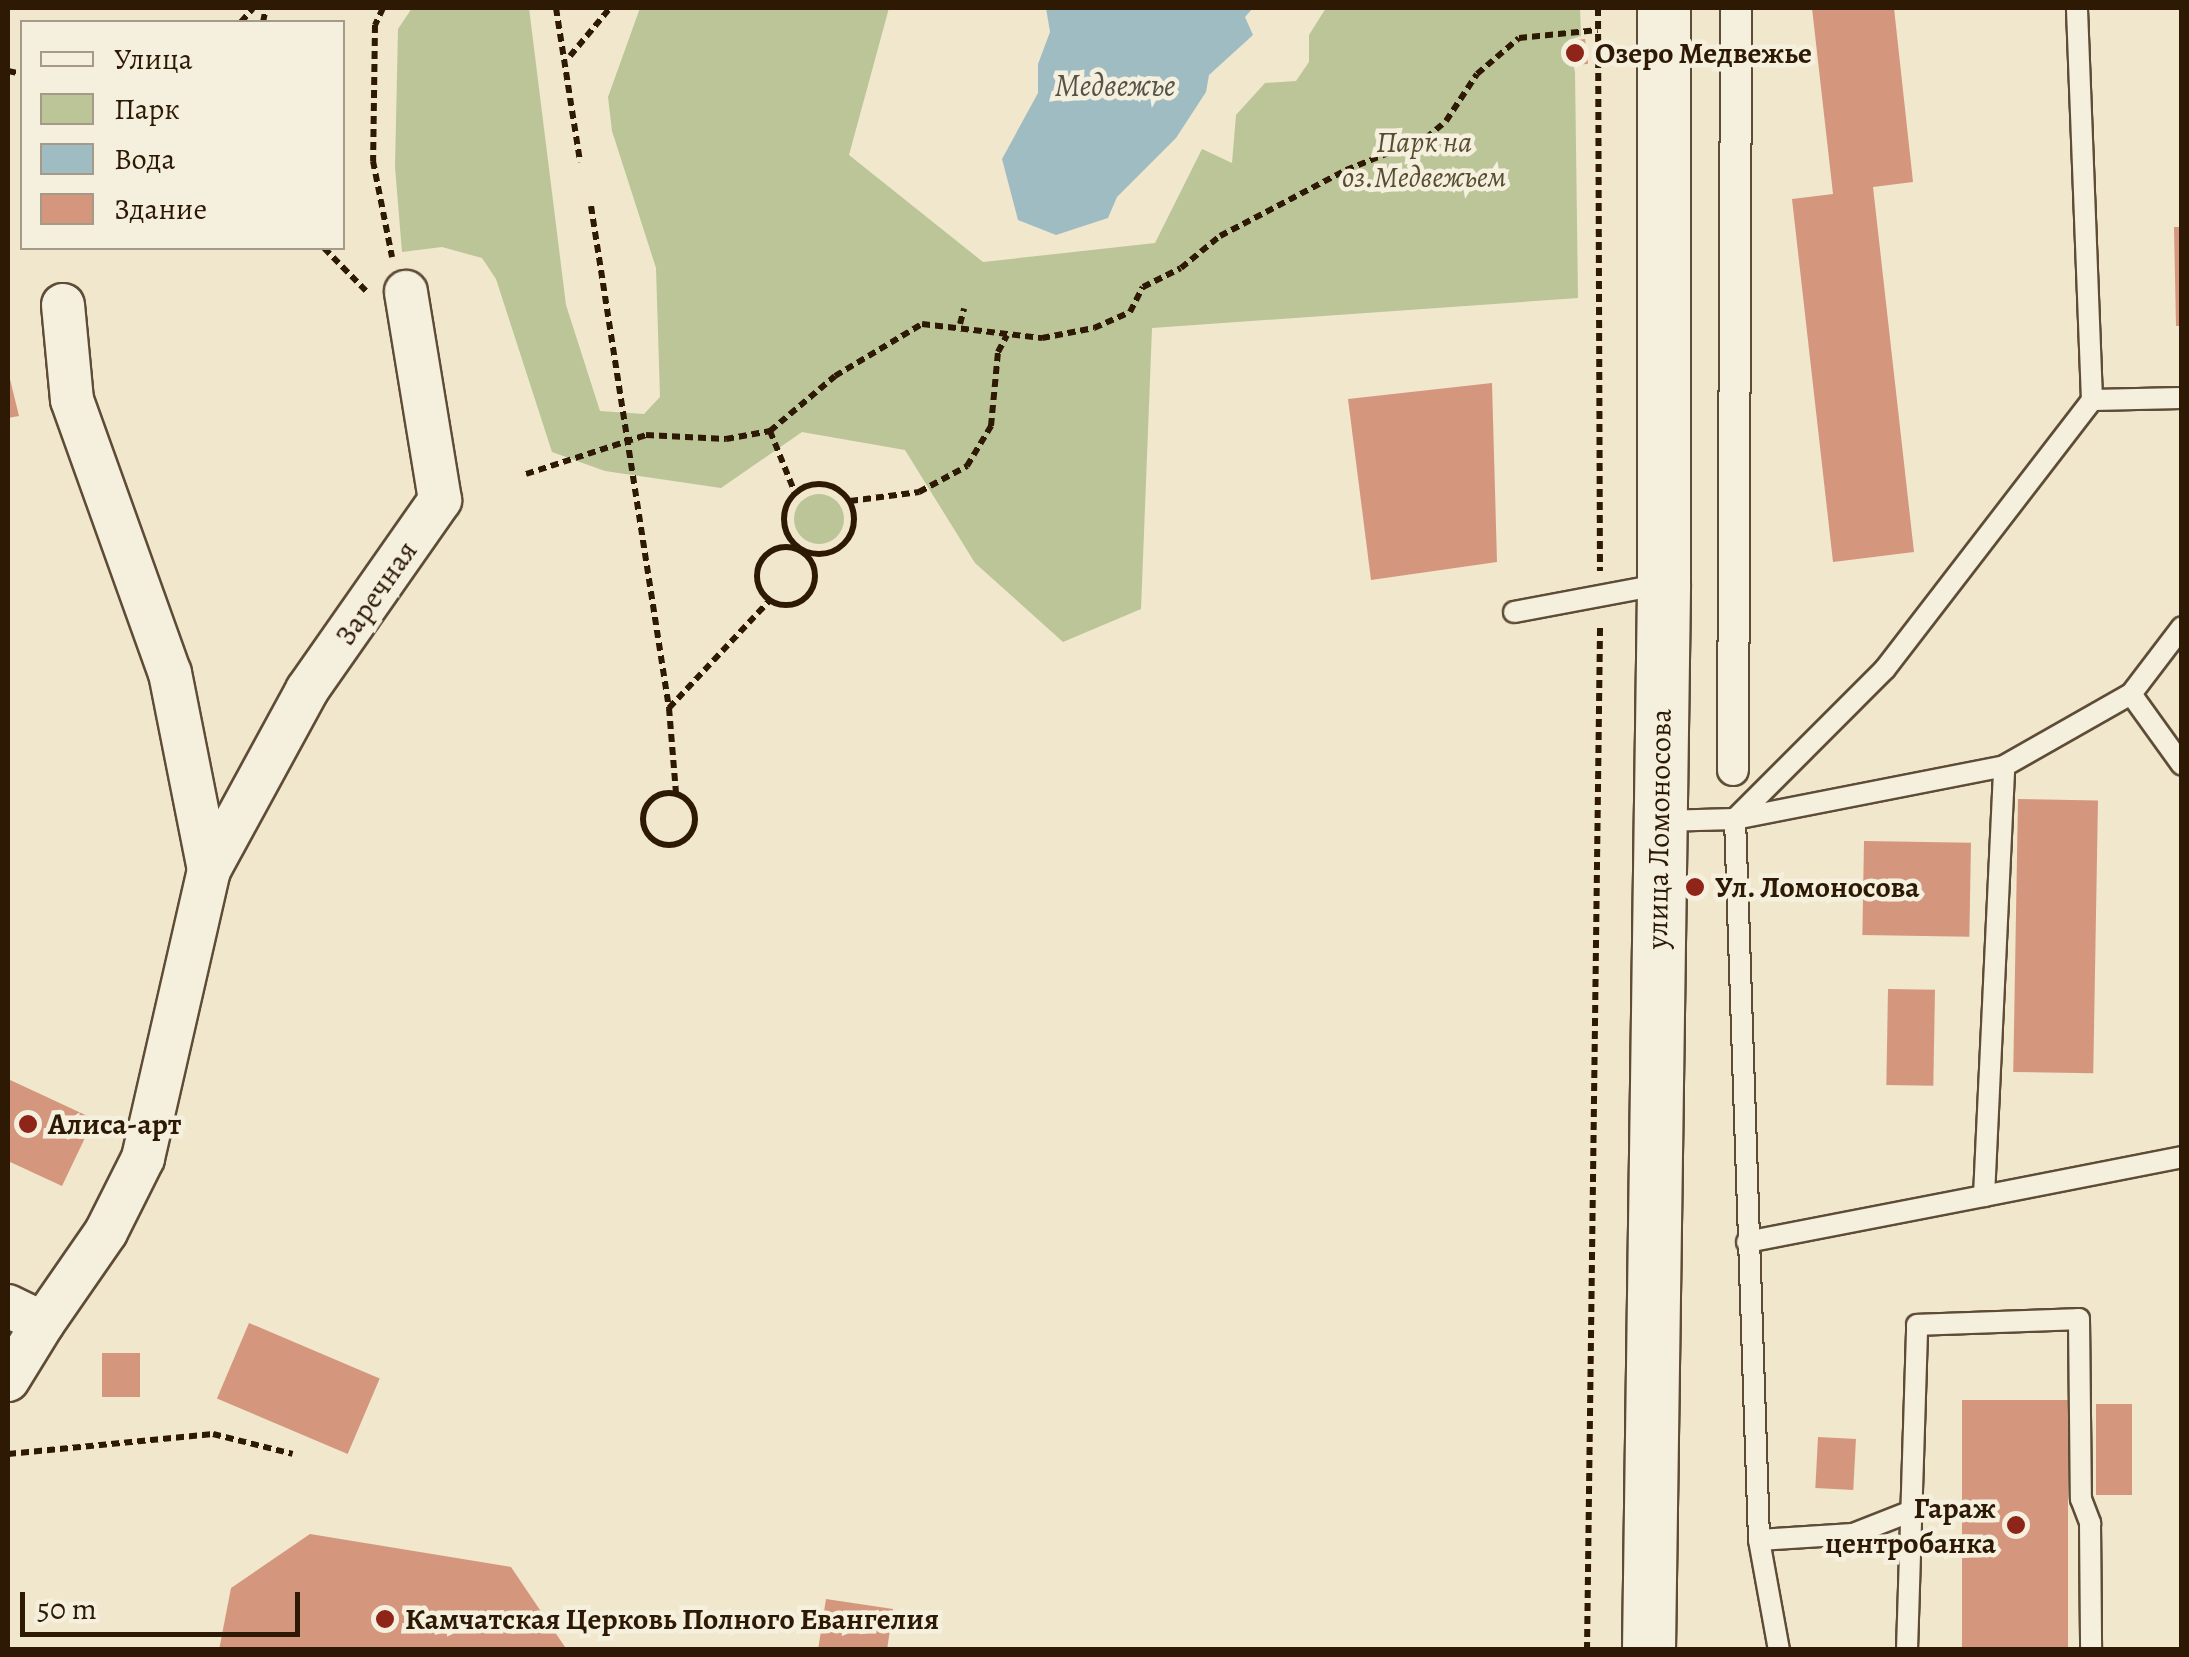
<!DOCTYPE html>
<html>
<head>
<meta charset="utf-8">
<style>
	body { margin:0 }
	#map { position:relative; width:2189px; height:1657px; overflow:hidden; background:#f0e7cc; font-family:Alegreya,serif }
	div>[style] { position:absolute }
	.green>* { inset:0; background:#bbc597 }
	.round { border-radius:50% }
	.water>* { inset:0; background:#a0bcc3 }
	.building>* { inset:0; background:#d4977e; transform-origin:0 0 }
	.path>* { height:6px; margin-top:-3px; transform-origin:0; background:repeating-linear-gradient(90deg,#2d1904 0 8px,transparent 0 13px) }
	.path>.ring { margin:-3px; padding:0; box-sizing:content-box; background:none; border:6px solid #2d1904; border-radius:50% }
	.roads { filter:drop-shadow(2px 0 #5e4c36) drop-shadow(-2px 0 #5e4c36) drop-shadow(0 2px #5e4c36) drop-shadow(0 -2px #5e4c36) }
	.service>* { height:20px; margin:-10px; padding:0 10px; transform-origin:10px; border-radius:10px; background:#f5efde }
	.pedestrian>* { height:30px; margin:-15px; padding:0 15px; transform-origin:15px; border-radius:15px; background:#f5efde }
	.minor>* { height:42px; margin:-21px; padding:0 21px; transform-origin:21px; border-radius:21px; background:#f5efde }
	.tertiary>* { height:52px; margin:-26px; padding:0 26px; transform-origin:26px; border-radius:26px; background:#f5efde }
	.dots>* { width:28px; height:28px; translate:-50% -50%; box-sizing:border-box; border:5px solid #f5efde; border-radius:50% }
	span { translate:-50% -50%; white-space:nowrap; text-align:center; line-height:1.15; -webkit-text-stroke:9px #f5efde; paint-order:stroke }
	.poi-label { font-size:30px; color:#2d1904; font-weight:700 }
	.left { translate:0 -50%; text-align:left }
	.right { translate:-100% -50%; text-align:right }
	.park-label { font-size:30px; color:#584d30; font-style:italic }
	.street-label { font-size:30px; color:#2d1904 }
	.water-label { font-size:32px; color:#555247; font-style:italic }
	.frame { position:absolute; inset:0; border:10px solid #2d1904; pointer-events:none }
	.legend { position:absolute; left:20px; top:20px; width:325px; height:230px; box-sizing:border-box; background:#f5efde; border:2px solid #a59987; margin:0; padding:12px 18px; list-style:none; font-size:30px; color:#2d1904 }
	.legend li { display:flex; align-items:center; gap:20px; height:50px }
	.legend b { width:50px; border:2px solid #a59987 }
	.scale { position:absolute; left:20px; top:1592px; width:280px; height:45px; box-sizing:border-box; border:5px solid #2d1904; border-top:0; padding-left:12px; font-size:30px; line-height:35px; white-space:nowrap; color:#2d1904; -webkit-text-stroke:8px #f5efde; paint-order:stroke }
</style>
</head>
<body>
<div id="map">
	<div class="green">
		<i style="clip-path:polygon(412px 8px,529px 8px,566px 305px,600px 411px,644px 414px,660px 397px,656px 268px,612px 131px,608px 97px,640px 8px,889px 8px,849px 155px,983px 262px,1155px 243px,1202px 149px,1232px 163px,1236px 115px,1265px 83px,1296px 81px,1309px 62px,1309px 35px,1326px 8px,1580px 8px,1581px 36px,1568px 40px,1575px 72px,1578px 298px,1152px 328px,1141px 609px,1063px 642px,975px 563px,905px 450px,802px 432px,721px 488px,605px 471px,552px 452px,496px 279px,482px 258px,442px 247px,402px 252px,395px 167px,398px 29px)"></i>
		<i class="round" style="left:794px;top:494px;width:50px;height:50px"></i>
	</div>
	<div class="water">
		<i style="clip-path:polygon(1046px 8px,1253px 8px,1245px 17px,1253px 35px,1209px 75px,1206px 92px,1176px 138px,1117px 197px,1108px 218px,1056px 235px,1018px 220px,1002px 159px,1038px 93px,1038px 64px,1050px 32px)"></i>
	</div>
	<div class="building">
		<i style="clip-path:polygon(1812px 8px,1894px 8px,1913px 182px,1873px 187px,1914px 552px,1833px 562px,1792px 199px,1833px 194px)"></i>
		<i style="left:1585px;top:39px;width:25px;height:14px;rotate:83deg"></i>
		<i style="clip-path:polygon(2174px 227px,2182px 227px,2182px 326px,2176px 326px)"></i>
		<i style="clip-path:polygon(8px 371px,19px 416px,8px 418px)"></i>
		<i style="clip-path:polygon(1492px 383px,1497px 562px,1371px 580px,1348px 399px)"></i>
		<i style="left:2018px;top:799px;width:80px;height:273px;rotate:1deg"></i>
		<i style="left:1864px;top:841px;width:107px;height:94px;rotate:1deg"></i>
		<i style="left:1888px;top:989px;width:47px;height:96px;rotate:1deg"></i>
		<i style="clip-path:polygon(8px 1079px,94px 1119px,62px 1186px,8px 1161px)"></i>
		<i style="left:249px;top:1323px;width:142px;height:82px;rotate:23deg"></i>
		<i style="left:102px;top:1353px;width:38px;height:44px"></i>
		<i style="left:2068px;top:1400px;width:250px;height:106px;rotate:90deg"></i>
		<i style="left:2096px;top:1404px;width:36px;height:91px"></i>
		<i style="left:1818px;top:1437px;width:38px;height:51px;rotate:3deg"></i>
		<i style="clip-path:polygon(310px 1534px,511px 1567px,567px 1650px,219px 1650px,231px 1588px)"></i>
		<i style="clip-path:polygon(826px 1599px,893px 1609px,887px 1650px,818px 1650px)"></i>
	</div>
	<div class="path">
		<i style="left:383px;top:8px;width:19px;rotate:115deg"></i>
		<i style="left:375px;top:25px;width:136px;rotate:90.8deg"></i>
		<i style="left:373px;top:161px;width:98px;rotate:78.8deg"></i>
		<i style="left:556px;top:8px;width:156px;rotate:81.1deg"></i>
		<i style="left:1598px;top:8px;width:563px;rotate:89.8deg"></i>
		<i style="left:241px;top:22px;width:18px;rotate:-49deg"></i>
		<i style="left:263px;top:22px;width:14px;rotate:-78deg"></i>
		<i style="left:570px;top:56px;width:62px;rotate:-50.2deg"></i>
		<i style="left:8px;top:71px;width:14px;rotate:12deg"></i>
		<i style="left:591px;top:206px;width:508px;rotate:81.17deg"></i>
		<i style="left:669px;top:708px;width:86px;rotate:85.3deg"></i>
		<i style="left:324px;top:248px;width:64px;rotate:45.6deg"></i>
		<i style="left:960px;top:324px;width:16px;rotate:-75deg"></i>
		<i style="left:770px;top:431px;width:67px;rotate:68deg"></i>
		<i style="left:526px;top:474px;width:126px;rotate:-18deg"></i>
		<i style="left:646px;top:435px;width:80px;rotate:2.9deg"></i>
		<i style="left:726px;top:439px;width:45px;rotate:-10.3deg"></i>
		<i style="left:770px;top:431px;width:85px;rotate:-40.2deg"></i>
		<i style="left:835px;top:376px;width:101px;rotate:-30.9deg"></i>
		<i style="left:922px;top:324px;width:121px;rotate:6.7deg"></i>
		<i style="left:1042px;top:338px;width:53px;rotate:-10.9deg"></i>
		<i style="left:1094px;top:328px;width:39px;rotate:-24deg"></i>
		<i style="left:1130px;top:312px;width:28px;rotate:-63deg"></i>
		<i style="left:1143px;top:287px;width:42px;rotate:-26.6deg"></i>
		<i style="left:1181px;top:268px;width:50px;rotate:-39.4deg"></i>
		<i style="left:1220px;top:236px;width:142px;rotate:-27.6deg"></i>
		<i style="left:1346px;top:170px;width:86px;rotate:-21.8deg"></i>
		<i style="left:1426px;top:138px;width:26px;rotate:-40deg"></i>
		<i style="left:1446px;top:121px;width:56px;rotate:-56.6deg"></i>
		<i style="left:1477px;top:74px;width:55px;rotate:-40.6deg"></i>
		<i style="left:1519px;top:38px;width:79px;rotate:-5.8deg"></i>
		<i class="ring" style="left:784px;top:484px;width:64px;height:64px"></i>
		<i style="left:850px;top:501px;width:70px;rotate:-7.4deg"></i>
		<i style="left:919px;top:492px;width:55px;rotate:-28.4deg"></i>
		<i style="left:967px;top:466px;width:47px;rotate:-59deg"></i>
		<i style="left:991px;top:426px;width:74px;rotate:-84.6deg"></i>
		<i style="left:998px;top:352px;width:19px;rotate:-62deg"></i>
		<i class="ring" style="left:757px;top:547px;width:52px;height:52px"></i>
		<i style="left:669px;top:708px;width:148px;rotate:-46.9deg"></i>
		<i class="ring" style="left:643px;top:793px;width:46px;height:46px"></i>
		<i style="left:8px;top:1454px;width:206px;rotate:-5.6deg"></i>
		<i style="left:213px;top:1434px;width:82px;rotate:14deg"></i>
		<i style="left:1587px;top:1650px;width:1026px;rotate:-89.27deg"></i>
	</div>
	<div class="roads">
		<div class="service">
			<i style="left:2092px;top:400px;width:90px;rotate:-1.3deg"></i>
			<i style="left:1514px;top:612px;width:152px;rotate:-10.6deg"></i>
			<i style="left:2131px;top:694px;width:87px;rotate:54.3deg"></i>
			<i style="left:1735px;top:819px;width:212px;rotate:-45deg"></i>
			<i style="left:1885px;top:669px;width:339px;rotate:-52.4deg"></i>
			<i style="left:2092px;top:400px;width:392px;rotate:-92.2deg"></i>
			<i style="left:1735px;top:819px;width:721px;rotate:88.09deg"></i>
			<i style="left:1759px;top:1540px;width:112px;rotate:79.7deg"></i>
			<i style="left:1661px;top:821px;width:74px;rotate:-1.5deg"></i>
			<i style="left:1735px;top:819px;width:274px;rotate:-11.1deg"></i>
			<i style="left:2004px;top:766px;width:146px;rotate:-29.6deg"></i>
			<i style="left:2131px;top:694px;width:84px;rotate:-52.7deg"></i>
			<i style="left:1984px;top:1196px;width:202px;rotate:-11.1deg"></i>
			<i style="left:1747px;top:1242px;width:241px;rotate:-11deg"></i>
			<i style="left:1984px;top:1196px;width:430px;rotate:-87.3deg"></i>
			<i style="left:1759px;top:1540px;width:94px;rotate:-3.7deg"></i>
			<i style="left:1853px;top:1534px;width:58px;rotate:-21.3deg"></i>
			<i style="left:1907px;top:1650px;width:325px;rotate:-88.2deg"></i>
			<i style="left:1917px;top:1325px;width:162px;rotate:-2.1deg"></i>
			<i style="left:2079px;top:1319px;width:180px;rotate:89.4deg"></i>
			<i style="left:2081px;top:1499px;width:26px;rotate:69deg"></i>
			<i style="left:2090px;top:1523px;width:127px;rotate:89.5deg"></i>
		</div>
		<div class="pedestrian">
			<i style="left:1733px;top:770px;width:762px;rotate:-89.77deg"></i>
		</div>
		<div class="minor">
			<i style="left:63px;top:305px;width:95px;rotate:84.6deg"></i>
			<i style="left:72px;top:400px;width:290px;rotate:70.3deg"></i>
			<i style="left:170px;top:673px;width:201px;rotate:78.8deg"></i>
			<i style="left:8px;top:1306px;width:39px;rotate:26deg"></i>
			<i style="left:43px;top:1323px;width:67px;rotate:121.6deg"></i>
			<i style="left:43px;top:1323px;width:111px;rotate:-55.3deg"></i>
			<i style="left:106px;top:1232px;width:83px;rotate:-63.4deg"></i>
			<i style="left:143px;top:1158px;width:295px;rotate:-77.1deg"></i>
			<i style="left:209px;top:870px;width:205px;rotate:-61.4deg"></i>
			<i style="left:307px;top:690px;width:232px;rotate:-55deg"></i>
			<i style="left:440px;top:500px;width:211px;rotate:-99.3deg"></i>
		</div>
		<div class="tertiary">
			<i style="left:1649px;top:1650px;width:1066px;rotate:-89.19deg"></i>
			<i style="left:1664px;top:584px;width:576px;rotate:-90deg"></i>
		</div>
	</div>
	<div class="dots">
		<i style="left:1575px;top:53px;background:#8f2418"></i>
		<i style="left:1695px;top:887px;background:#8f2418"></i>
		<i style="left:28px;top:1124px;background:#8f2418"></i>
		<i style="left:2016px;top:1525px;background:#8f2418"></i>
		<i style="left:385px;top:1619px;background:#8f2418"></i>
	</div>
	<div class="poi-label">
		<span class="left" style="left:1595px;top:53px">Озеро Медвежье</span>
		<span class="left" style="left:1715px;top:887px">Ул. Ломоносова</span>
		<span class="left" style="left:48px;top:1124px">Алиса-арт</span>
		<span class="right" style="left:1996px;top:1525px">Гараж<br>центробанка</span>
		<span class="left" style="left:405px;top:1619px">Камчатская Церковь Полного Евангелия</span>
	</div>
	<div class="park-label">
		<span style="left:1424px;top:159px">Парк на<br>оз.Медвежьем</span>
	</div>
	<div class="street-label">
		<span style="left:376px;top:593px;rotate:-55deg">Заречная</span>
		<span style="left:1659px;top:829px;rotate:-89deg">улица Ломоносова</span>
	</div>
	<div class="water-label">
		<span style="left:1115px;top:85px">Медвежье</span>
	</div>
	<div class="frame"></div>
	<ul class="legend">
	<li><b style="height:12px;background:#f5efde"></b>Улица</li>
	<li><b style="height:28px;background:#bbc597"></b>Парк</li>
	<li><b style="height:28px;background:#a0bcc3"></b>Вода</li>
	<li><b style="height:28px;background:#d4977e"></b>Здание</li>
	</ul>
	<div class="scale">50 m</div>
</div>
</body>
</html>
